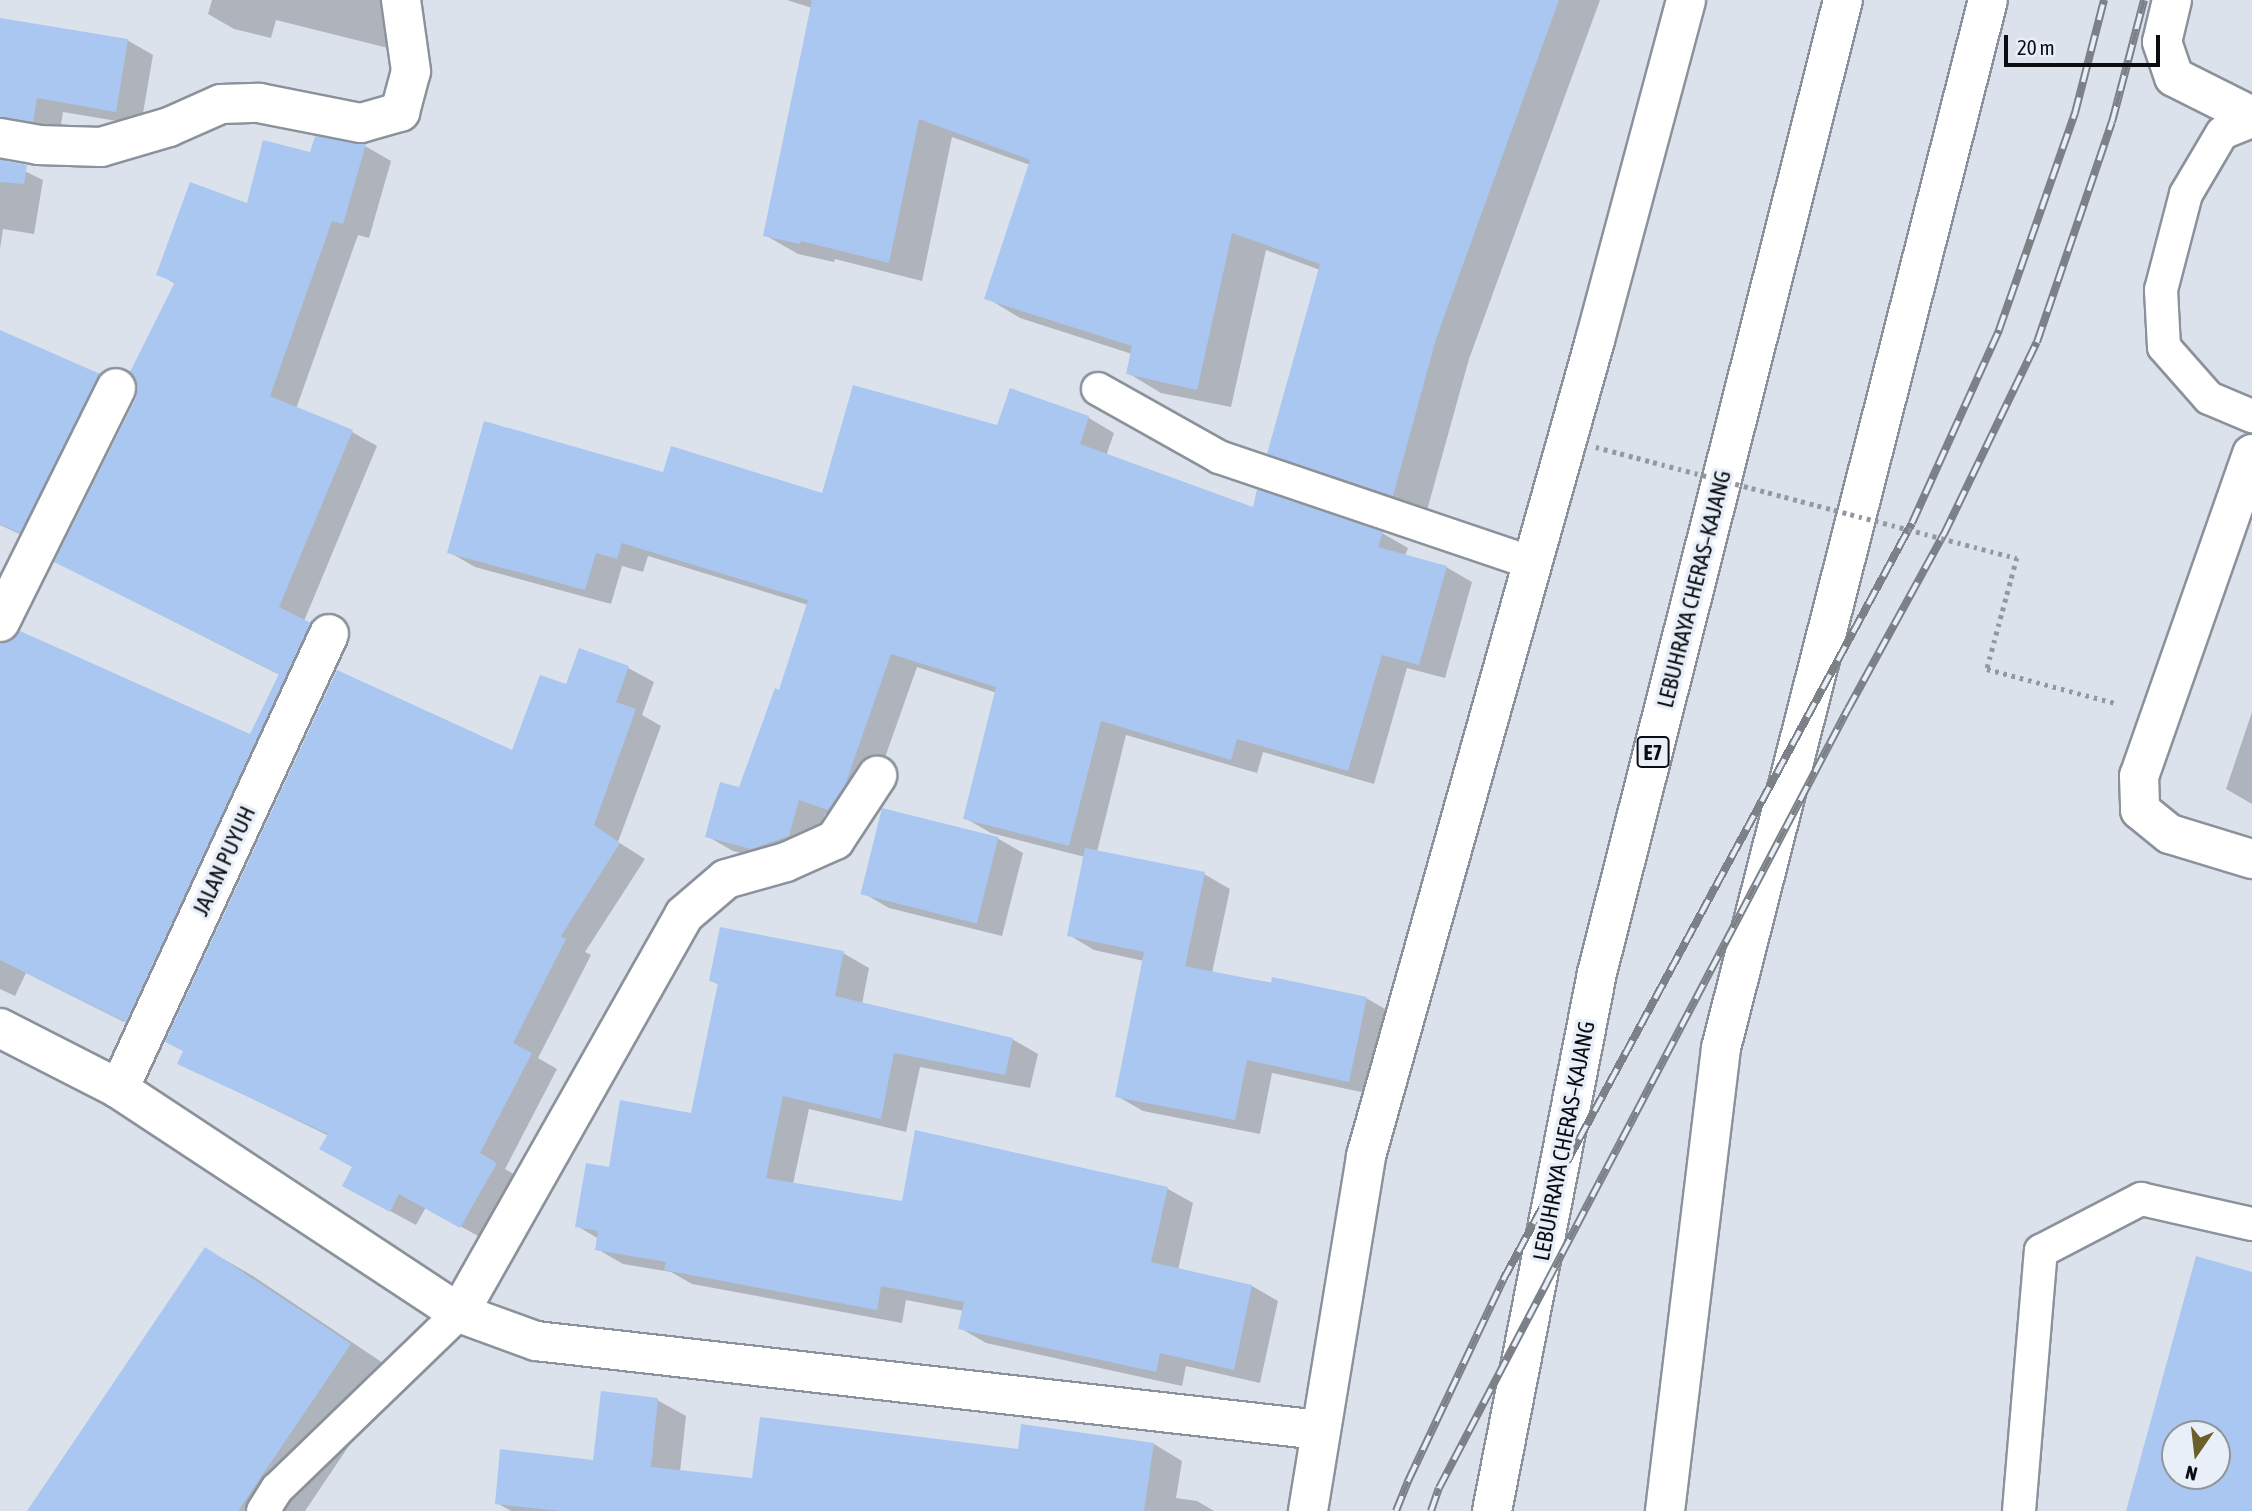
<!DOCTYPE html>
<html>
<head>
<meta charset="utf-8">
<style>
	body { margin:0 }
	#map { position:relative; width:2252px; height:1511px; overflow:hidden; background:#dbe2ec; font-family:"Asap Condensed",sans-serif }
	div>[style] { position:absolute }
	.shadow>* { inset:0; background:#0003 }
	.building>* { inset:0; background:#a9c7f1; transform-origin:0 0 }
	.path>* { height:4.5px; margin-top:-2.25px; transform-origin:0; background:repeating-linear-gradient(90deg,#9398a0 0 3.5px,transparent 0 8.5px) }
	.roads { filter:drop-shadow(2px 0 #8b929b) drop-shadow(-2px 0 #8b929b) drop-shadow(0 2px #8b929b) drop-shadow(0 -2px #8b929b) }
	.service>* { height:32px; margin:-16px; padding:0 16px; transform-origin:16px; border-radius:16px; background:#fff }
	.minor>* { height:38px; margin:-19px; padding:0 19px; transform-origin:19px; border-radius:19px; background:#fff }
	.motorway>* { height:38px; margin:-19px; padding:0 19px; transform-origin:19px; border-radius:19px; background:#fff }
	.rail>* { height:8px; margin-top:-4px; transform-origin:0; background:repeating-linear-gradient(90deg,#e8eff9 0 16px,#7c8188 0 32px); box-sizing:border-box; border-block:2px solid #7c8188 }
	.path-bridge>* { height:4.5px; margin-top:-2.25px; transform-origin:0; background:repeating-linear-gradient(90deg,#9398a0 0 3.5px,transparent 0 8.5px) }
	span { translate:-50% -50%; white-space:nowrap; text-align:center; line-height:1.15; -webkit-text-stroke:7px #e8eff9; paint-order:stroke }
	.shield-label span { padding:2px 5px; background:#e8eff9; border:2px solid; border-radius:5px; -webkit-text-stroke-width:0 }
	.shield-label { font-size:21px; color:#0b0d10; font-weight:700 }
	.street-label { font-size:23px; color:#0b0d10 }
	.north { position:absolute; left:2161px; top:1420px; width:70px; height:70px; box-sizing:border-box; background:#e8eff9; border:2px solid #90959c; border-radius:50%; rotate:194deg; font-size:19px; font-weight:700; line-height:28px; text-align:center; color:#0b0d10 }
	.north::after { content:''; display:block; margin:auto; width:24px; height:32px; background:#6c5e2b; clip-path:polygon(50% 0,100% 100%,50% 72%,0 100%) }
	.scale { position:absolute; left:2004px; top:35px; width:156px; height:32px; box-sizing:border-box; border:4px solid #0b0d10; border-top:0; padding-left:9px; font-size:21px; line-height:24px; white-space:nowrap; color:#0b0d10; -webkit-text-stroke:5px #e8eff9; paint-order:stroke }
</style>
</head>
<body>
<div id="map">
	<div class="shadow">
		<i style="clip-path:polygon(212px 0,386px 0,392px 49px,276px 20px,271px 38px,234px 29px,208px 14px)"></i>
		<i style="clip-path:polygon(787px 0,1600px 0,1469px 359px,1426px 514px,1303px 472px,1269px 453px,1320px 270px,1266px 250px,1231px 407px,1161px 393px,1128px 373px,1132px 354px,1020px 318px,987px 298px,1030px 165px,952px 137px,922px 281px,835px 259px,834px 262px,798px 254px,765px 235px,812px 8px)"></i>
		<i style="clip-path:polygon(0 19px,127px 40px,153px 55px,141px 125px,63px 112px,60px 131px,0 155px)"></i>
		<i style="clip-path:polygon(365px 146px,391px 161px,369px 238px,358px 235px,296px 409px,352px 432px,377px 446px,304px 621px,336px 639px,152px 1036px,127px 1023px,259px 738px,255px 738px,124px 1022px,26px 973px,15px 996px,0 989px,0 644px,251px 736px,280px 675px,56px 562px,137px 398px,176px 284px,158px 274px,311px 154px)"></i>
		<i style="clip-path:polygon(0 159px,43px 180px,34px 234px,3px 229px,0 249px)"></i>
		<i style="clip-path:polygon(0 342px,99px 376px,124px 391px,46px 546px,0 525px)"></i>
		<i style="clip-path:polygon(1011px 390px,1089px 418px,1114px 433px,1106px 456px,1254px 509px,1382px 533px,1408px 548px,1405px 556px,1446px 567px,1472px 582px,1445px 678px,1407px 668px,1374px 784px,1263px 752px,1257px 773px,1126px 735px,1097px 852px,1204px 874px,1230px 889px,1212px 973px,1366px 998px,1392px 1013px,1375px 1095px,1272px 1073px,1260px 1134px,1143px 1111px,1117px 1096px,1144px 961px,1094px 950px,1069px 935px,1085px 857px,991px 833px,965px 818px,997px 693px,917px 667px,870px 800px,855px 824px,825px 814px,815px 851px,778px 863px,733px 851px,707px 836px,740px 789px,780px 692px,808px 605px,648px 556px,643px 572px,622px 566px,611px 604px,475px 567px,449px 552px,665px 474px,823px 495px,998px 427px)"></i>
		<i style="clip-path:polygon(628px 668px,654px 682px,642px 715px,661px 726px,618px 842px,645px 859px,585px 952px,591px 955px,538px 1058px,557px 1069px,505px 1169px,522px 1179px,487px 1241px,426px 1207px,416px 1225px,370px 1200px,354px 1167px,329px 1136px,179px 1063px,513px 752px,567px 686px)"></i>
		<i style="clip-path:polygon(2252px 712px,2252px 804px,2226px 789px)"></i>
		<i style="clip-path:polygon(997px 838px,1023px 853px,1002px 936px,889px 908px,863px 893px)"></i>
		<i style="clip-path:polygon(843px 953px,869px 968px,862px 1004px,1012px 1039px,1038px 1054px,1030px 1088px,920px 1067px,906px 1132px,809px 1109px,793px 1184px,903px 1203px,916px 1133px,1168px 1189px,1193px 1203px,1178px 1270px,1252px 1286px,1278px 1301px,1260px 1383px,1186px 1366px,1182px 1386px,986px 1343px,960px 1328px,964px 1311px,906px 1300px,902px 1323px,692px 1284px,671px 1272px,623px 1264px,597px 1249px,599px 1239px,577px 1226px,610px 1169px,693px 1115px,720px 985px,711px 981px)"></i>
		<i style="clip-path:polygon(206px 1249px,253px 1276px,398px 1373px,305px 1511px,50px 1511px)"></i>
		<i style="clip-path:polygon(657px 1400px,686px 1416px,680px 1472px,754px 1480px,1019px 1451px,1023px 1425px,1154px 1444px,1182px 1461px,1176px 1498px,1197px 1501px,1214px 1511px,511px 1511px,497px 1503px,594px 1462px)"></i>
	</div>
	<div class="building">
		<i style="clip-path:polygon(812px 0,1559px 0,1436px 339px,1393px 496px,1267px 454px,1320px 264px,1232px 233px,1197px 390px,1126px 374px,1132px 346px,984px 299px,1030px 160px,919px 119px,889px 263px,801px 241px,800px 244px,763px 236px)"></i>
		<i style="clip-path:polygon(0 18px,128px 39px,116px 112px,37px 98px,33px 122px,0 117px)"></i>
		<i style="clip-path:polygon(315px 136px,366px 144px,343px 224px,332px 221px,270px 396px,353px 430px,279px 607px,311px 623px,126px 1022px,0 960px,0 644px,11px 641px,20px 631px,250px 734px,279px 674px,54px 562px,136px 398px,138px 386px,130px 372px,175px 282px,156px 275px,190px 182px,247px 203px,263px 140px,310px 152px)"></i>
		<i style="clip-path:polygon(0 160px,27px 165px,24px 184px,0 182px)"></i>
		<i style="clip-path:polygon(0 330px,100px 374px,20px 533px,0 524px)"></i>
		<i style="clip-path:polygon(853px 385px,997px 425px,1010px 388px,1089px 416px,1080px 444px,1253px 507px,1257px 489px,1383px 532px,1378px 547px,1447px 566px,1419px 665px,1382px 655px,1348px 771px,1237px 739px,1231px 760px,1101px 721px,1069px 846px,963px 819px,996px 687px,891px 654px,845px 785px,828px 810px,799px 800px,789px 836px,751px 849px,705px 837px,720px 782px,739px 787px,775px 688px,779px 690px,808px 600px,622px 543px,617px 559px,596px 553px,585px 590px,447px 553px,484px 421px,663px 472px,671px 446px,822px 493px)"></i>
		<i style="clip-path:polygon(579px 648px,629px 666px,616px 702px,636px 709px,594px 825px,620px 843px,561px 936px,566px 939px,513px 1043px,532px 1053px,480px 1153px,497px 1163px,460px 1228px,399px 1194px,390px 1212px,342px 1186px,352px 1167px,319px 1149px,328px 1134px,177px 1064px,183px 1051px,165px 1042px,337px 670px,512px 750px,540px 675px,566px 684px)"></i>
		<i style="left:882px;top:808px;width:120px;height:89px;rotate:14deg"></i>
		<i style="clip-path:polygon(1085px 848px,1205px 872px,1185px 966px,1271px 983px,1272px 977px,1367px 997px,1349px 1082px,1247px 1060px,1235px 1120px,1115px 1097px,1144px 952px,1067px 936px)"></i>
		<i style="clip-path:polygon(720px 927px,844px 951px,835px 996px,1013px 1038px,1005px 1075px,894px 1053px,881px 1119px,783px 1096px,766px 1178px,902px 1201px,915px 1130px,1168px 1187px,1151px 1262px,1252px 1285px,1234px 1370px,1160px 1353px,1156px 1372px,958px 1329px,964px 1302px,881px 1286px,877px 1310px,664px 1270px,666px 1262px,595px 1250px,598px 1231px,575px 1227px,586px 1163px,609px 1167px,620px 1100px,691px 1113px,718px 983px,709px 981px)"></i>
		<i style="clip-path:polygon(205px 1247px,351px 1344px,238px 1511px,27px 1511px)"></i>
		<i style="clip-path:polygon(evenodd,2196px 1256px,2252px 1272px,2252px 1511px,2126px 1511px,2196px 1256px,2175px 1434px,2217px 1434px,2217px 1476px,2175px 1476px,2175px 1434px)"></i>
		<i style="clip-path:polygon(601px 1391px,658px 1398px,651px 1467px,752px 1478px,760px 1417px,1018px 1449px,1021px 1424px,1154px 1443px,1144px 1511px,560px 1511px,495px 1504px,500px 1449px,593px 1460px)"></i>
	</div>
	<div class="path">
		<i style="left:1987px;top:669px;width:132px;rotate:14.9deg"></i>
	</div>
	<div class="roads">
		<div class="service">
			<i style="left:2252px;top:121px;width:32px;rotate:158deg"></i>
			<i style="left:2222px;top:133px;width:71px;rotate:120.5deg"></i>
			<i style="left:2186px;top:194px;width:99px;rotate:104.6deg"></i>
			<i style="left:2161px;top:290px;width:57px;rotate:87deg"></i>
			<i style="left:2164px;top:347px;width:68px;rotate:48.6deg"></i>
			<i style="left:2209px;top:398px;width:47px;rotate:22.7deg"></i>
			<i style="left:1098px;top:389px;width:139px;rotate:29.3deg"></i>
			<i style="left:1219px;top:457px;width:330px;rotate:18.7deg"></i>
			<i style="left:263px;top:1511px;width:26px;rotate:-58deg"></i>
			<i style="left:277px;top:1489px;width:253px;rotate:-44deg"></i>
			<i style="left:2019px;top:1511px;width:261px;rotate:-85.2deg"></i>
			<i style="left:2041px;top:1251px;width:113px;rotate:-27.5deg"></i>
			<i style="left:2141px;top:1199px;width:114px;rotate:12.7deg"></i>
		</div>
		<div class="minor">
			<i style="left:2172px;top:0;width:43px;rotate:103.4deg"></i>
			<i style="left:2162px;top:42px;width:37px;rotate:71deg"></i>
			<i style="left:2174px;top:77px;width:87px;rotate:26.6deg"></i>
			<i style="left:0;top:138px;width:39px;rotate:10deg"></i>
			<i style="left:38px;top:145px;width:63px;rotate:1.8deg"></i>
			<i style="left:101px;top:147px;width:71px;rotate:-16.4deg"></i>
			<i style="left:169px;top:127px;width:57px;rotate:-23.9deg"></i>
			<i style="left:221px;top:104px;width:38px;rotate:-2deg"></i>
			<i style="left:259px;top:103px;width:104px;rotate:11.1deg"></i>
			<i style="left:361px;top:123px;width:41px;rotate:-15.8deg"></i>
			<i style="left:400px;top:112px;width:42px;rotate:-75deg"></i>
			<i style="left:411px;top:71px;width:72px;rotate:-98deg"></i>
			<i style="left:2252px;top:454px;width:341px;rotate:109.3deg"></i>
			<i style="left:2139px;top:776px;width:34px;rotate:88deg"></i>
			<i style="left:2140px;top:810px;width:38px;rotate:39deg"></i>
			<i style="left:2170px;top:834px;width:86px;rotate:17deg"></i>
			<i style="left:0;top:622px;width:261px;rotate:-63.6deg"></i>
			<i style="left:0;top:1028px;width:134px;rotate:27.1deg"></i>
			<i style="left:119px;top:1089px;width:407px;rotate:33.4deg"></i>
			<i style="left:459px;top:1313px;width:82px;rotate:20deg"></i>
			<i style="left:536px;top:1341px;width:788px;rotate:6.48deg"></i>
			<i style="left:119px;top:1089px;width:501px;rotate:-65.22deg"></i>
			<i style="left:459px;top:1313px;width:457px;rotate:-60.5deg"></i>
			<i style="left:684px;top:915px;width:55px;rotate:-40.6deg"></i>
			<i style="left:726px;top:879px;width:62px;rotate:-15.8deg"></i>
			<i style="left:786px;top:862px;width:54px;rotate:-24.2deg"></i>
			<i style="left:835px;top:840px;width:77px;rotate:-56.7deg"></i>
			<i style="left:1308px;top:1511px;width:360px;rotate:-80.7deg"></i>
			<i style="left:1366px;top:1156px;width:848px;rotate:-74.32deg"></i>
			<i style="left:1595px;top:340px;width:352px;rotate:-75deg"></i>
		</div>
		<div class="motorway">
			<i style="left:1492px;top:1511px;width:548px;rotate:-78.96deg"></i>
			<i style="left:1597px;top:973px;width:1004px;rotate:-75.81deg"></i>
			<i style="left:1665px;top:1511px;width:466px;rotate:-83.1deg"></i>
			<i style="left:1721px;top:1048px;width:1081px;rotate:-75.71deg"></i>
		</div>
	</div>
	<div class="rail">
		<i style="left:1396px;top:1511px;width:35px;rotate:-68deg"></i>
		<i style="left:1409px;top:1479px;width:220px;rotate:-64.7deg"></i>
		<i style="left:1503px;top:1280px;width:860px;rotate:-61.62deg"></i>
		<i style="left:1912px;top:523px;width:212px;rotate:-65.7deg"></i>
		<i style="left:1999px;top:330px;width:230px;rotate:-70.7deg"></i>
		<i style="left:2075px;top:113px;width:117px;rotate:-75.6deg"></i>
		<i style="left:1431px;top:1511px;width:24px;rotate:-71deg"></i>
		<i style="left:1439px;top:1488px;width:233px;rotate:-62.3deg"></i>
		<i style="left:1547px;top:1282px;width:647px;rotate:-62.29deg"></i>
		<i style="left:1848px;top:709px;width:200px;rotate:-61.3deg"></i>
		<i style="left:1944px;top:534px;width:213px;rotate:-64.2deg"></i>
		<i style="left:2037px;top:342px;width:232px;rotate:-71.2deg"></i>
		<i style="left:2112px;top:122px;width:126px;rotate:-75.3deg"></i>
	</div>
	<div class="path-bridge">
		<i style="left:1596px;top:447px;width:435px;rotate:14.8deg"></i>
		<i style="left:2017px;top:558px;width:115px;rotate:105.1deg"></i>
	</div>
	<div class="shield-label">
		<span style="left:1653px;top:752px">E7</span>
	</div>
	<div class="street-label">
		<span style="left:1694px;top:589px;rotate:-76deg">LEBUHRAYA CHERAS–KAJANG</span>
		<span style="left:224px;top:861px;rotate:-65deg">JALAN PUYUH</span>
		<span style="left:1564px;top:1141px;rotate:-79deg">LEBUHRAYA CHERAS–KAJANG</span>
	</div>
	<div class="north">N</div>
	<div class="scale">20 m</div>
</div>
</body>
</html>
